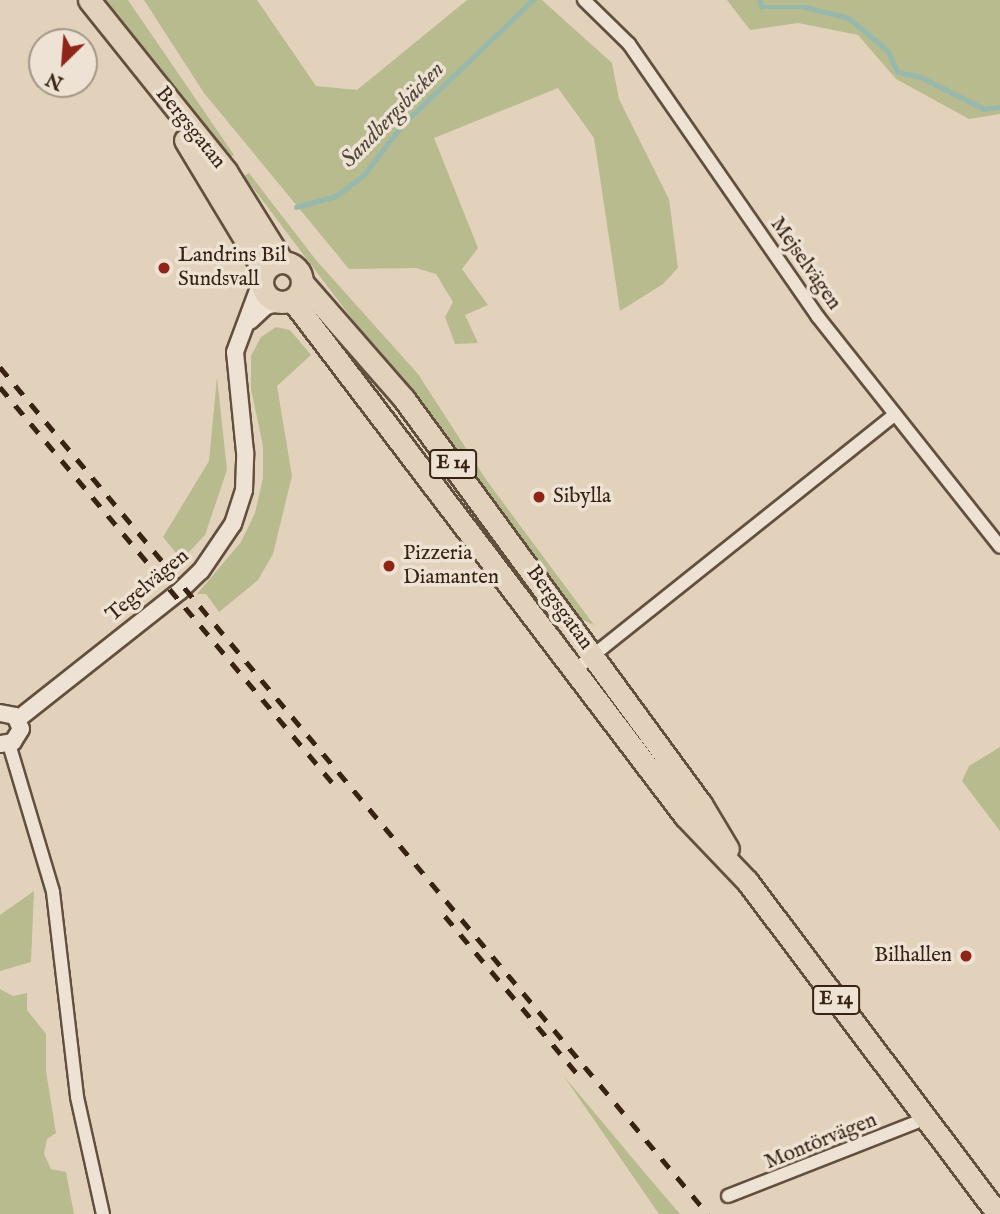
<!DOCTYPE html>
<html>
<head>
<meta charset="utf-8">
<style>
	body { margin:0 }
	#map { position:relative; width:1000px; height:1214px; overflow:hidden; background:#e3d2bb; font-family:"IM FELL English",serif }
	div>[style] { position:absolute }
	.green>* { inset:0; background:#b8bb8d }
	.stream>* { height:4.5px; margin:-2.25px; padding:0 2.25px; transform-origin:2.25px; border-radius:2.25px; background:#96b8ad }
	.roads { filter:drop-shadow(2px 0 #634f3d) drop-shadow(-2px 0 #634f3d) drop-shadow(0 2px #634f3d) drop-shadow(0 -2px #634f3d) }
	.street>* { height:12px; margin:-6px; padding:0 6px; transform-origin:6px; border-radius:6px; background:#ede2d3 }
	.secondary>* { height:16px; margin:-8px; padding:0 8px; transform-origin:8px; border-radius:8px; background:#ede2d3 }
	.highway>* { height:21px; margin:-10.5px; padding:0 10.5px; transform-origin:10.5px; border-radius:10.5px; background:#e3d2bb }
	.highway>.ring { margin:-10.5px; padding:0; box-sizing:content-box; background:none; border:21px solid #e3d2bb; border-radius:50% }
	.rail>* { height:4.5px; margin-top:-2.25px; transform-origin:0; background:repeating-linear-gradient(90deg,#382313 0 12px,transparent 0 24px) }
	.dots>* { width:19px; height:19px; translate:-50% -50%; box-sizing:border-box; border:4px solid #ede2d3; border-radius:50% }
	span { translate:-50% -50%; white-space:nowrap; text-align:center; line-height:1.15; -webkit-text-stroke:7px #ede2d3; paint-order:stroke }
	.shield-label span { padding:2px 5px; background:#ede2d3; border:2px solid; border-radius:5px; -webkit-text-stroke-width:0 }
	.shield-label { font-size:19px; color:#382313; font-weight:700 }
	.street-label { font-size:21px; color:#382313 }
	.poi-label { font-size:21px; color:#382313 }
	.left { translate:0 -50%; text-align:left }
	.right { translate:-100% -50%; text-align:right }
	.water-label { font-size:23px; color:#50483a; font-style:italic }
	.north { position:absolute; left:28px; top:28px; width:70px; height:70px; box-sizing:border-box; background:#ede2d3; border:2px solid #a59686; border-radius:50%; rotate:205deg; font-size:19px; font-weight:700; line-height:28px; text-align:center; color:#382313 }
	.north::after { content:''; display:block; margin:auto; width:24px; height:32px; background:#8f2418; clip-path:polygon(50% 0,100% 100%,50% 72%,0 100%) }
</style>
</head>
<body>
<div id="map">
	<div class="green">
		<i style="clip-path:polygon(105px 0,128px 0,234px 155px,230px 157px,138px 49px)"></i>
		<i style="clip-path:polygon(144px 0,257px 0,316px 86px,357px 90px,467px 0,542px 0,612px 63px,619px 99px,669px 199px,678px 268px,663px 284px,620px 311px,594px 138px,558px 88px,434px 138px,478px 248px,462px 269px,488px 305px,465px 315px,478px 343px,455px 344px,445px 317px,453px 302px,436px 274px,416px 268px,349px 269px,204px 93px)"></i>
		<i style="clip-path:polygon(727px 0,1000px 0,1000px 114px,969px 119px,896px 79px,858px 35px,798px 23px,750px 30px)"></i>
		<i style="clip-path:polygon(249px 173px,316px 260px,418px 374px,487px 481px,594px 625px,581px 619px,483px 492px,244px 176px)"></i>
		<i style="clip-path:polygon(276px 327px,290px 330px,311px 355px,277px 386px,292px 476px,273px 554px,258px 580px,219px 612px,206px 594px,197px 594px,241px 542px,255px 513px,263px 478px,263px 446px,251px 389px,251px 356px,261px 337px)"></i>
		<i style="clip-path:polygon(217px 377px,227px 470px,205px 535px,175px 567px,176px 553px,163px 537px,209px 461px)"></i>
		<i style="clip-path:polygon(1000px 747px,1000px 831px,962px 781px,969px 766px)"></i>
		<i style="clip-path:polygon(34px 891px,31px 962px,0 971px,0 915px)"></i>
		<i style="clip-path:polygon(0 989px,13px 996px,27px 993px,27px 1010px,46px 1034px,46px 1071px,56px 1133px,47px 1139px,44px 1154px,51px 1169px,66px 1172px,74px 1214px,0 1214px)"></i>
		<i style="clip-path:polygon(563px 1075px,650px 1179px,680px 1214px,659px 1214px)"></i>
	</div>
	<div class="stream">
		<i style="left:760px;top:0;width:7px;rotate:74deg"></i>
		<i style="left:762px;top:7px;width:43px"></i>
		<i style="left:805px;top:7px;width:45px;rotate:14deg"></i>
		<i style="left:849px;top:18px;width:51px;rotate:40.2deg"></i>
		<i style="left:888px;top:51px;width:23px;rotate:65deg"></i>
		<i style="left:898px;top:72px;width:24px;rotate:12deg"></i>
		<i style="left:921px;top:77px;width:71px;rotate:26.9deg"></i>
		<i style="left:984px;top:109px;width:16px;rotate:-7deg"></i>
		<i style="left:296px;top:207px;width:41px;rotate:-15.4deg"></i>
		<i style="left:336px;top:196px;width:34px;rotate:-37deg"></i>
		<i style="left:363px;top:176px;width:64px;rotate:-52.6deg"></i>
		<i style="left:402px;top:125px;width:181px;rotate:-43.7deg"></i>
	</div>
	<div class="roads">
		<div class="street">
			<i style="left:584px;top:0;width:63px;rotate:44.4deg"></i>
			<i style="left:629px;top:44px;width:332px;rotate:55.3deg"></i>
			<i style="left:818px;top:317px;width:293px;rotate:51.6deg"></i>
			<i style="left:576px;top:669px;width:408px;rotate:-38.6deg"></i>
			<i style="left:9px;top:744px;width:154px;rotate:73.4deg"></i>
			<i style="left:53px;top:892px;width:206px;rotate:83.3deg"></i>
			<i style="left:77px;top:1097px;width:120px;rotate:77.5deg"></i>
			<i style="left:728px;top:1196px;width:214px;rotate:-21.4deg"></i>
		</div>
		<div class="secondary">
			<i style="left:250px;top:321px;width:22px;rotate:-43deg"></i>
			<i style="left:266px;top:306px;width:16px;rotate:-14deg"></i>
			<i style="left:0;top:713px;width:15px;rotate:11deg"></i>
			<i style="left:15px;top:716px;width:14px;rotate:65deg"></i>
			<i style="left:21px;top:729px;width:15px;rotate:122deg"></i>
			<i style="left:13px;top:742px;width:13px;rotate:171deg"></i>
			<i style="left:18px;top:719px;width:206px;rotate:-38.3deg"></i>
			<i style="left:180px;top:591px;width:29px;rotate:-44deg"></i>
			<i style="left:201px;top:571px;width:57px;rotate:-55.8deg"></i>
			<i style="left:233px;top:524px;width:36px;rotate:-72deg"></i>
			<i style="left:244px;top:490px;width:38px;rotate:-88deg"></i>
			<i style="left:245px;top:452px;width:100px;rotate:-95.7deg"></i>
			<i style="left:235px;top:352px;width:75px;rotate:-69.6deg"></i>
		</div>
		<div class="highway">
			<i style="left:89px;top:0;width:219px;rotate:51.3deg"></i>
			<i style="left:226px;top:171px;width:106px;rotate:58.1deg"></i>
			<i style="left:185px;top:140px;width:153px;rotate:58.9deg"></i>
			<i class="ring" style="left:262px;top:262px;width:19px;height:19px"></i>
			<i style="left:302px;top:282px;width:155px;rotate:48.9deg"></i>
			<i style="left:404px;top:399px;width:502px;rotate:53.75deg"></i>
			<i style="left:701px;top:804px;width:52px;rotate:59deg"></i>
			<i style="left:292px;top:300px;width:649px;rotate:52.71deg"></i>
			<i style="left:685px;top:816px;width:90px;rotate:46.4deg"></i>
			<i style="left:747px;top:881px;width:417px;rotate:53deg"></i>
		</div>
	</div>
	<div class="rail">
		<i style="left:0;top:367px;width:1104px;rotate:50.11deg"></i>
		<i style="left:0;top:387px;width:524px;rotate:49.96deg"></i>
		<i style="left:445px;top:916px;width:210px;rotate:50deg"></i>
	</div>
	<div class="dots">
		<i style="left:164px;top:268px;background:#8f2418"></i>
		<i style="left:539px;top:497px;background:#8f2418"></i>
		<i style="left:389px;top:566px;background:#8f2418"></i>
		<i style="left:966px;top:956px;background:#8f2418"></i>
	</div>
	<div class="shield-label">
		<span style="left:453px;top:464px">E 14</span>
		<span style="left:836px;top:1000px">E 14</span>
	</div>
	<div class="street-label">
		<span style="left:190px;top:128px;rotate:51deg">Bergsgatan</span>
		<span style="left:805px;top:264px;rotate:55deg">Mejselvägen</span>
		<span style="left:148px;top:586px;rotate:-40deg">Tegelvägen</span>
		<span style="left:559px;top:608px;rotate:54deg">Bergsgatan</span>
		<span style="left:821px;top:1142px;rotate:-22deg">Montörvägen</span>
	</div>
	<div class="poi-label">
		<span class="left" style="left:178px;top:268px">Landrins Bil<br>Sundsvall</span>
		<span class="left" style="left:553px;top:497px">Sibylla</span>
		<span class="left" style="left:403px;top:566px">Pizzeria<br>Diamanten</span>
		<span class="right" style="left:952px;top:956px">Bilhallen</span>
	</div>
	<div class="water-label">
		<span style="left:393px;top:115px;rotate:-46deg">Sandbergsbäcken</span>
	</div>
	<div class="north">N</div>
</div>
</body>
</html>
